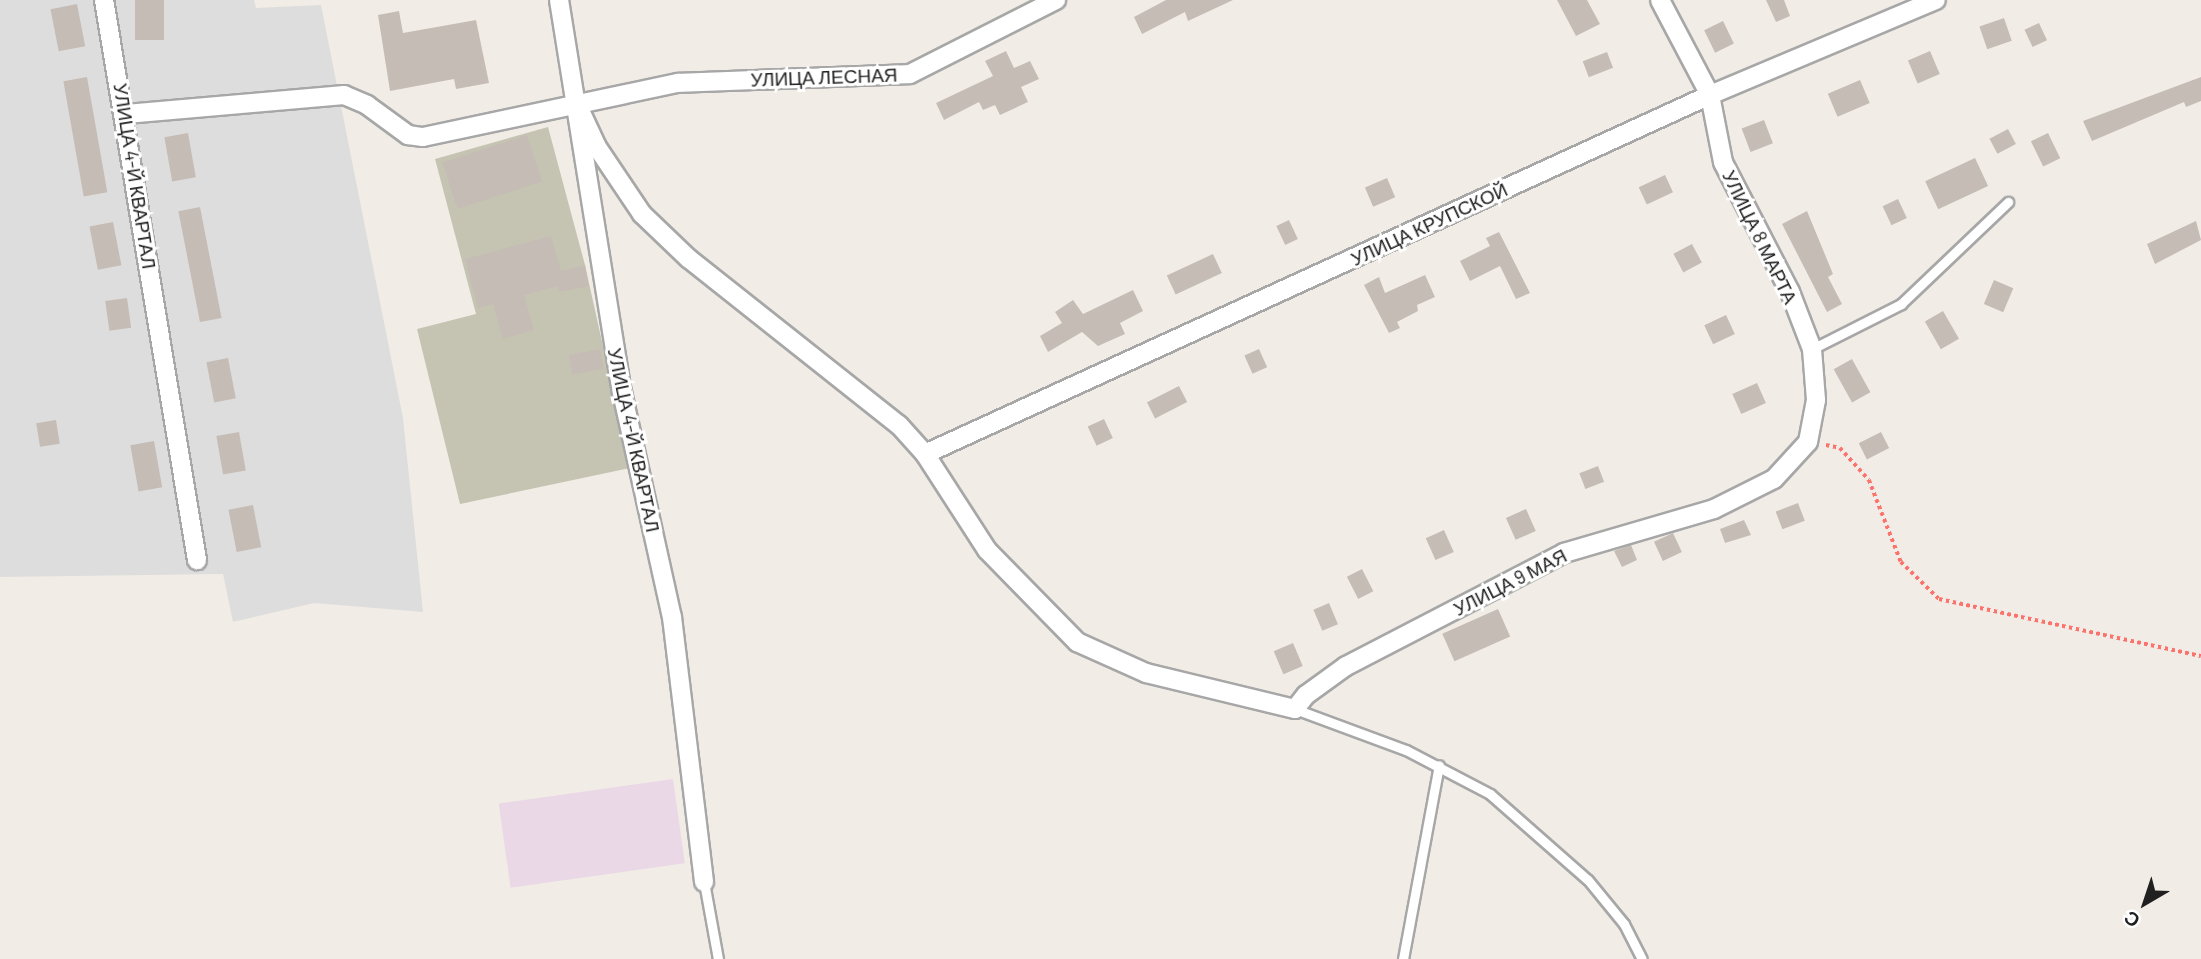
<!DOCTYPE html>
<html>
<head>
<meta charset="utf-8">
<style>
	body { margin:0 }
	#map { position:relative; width:2201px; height:959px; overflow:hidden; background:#f1ede6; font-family:Barlow,sans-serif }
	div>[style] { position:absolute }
	.residential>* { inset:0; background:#dedddd }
	.industrial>* { inset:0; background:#ead8e7; transform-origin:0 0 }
	.construction>* { inset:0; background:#c5c4b2 }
	.building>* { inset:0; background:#c5bcb6; transform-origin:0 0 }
	.path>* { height:3.5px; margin-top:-1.75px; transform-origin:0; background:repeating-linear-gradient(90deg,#fa736d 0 3.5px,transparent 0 7px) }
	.roads { filter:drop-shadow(2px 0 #a7a7a7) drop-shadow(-2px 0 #a7a7a7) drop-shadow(0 2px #a7a7a7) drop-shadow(0 -2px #a7a7a7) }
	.service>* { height:9px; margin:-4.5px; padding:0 4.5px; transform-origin:4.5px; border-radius:4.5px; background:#fff }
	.minor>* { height:18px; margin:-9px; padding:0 9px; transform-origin:9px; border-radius:9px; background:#fff }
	span { translate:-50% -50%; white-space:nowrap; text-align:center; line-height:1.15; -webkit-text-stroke:6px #fff; paint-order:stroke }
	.street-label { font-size:19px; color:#202020 }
	.north { position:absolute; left:2110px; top:868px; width:70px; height:70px; -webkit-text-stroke:5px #fff; paint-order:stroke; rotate:219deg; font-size:19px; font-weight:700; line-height:28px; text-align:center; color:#202020 }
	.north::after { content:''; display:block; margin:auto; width:24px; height:32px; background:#202020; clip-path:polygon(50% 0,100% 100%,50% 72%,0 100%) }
</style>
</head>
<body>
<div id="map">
	<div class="residential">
		<i style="clip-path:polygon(0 0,254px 0,256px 8px,321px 5px,403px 418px,423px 612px,314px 603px,233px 622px,223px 574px,0 577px)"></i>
	</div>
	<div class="industrial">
		<i style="left:673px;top:779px;width:85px;height:176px;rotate:82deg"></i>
	</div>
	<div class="construction">
		<i style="clip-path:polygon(548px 127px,585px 265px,630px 468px,460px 504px,417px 329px,476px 314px,435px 159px)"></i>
	</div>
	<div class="building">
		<i style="left:135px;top:0;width:29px;height:40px"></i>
		<i style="clip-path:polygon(1166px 0,1233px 0,1188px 21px,1185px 12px,1142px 34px,1134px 17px)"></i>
		<i style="clip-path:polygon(1557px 0,1587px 0,1600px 24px,1576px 36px)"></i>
		<i style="clip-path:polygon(1766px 0,1784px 0,1790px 16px,1776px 22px)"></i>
		<i style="left:77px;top:4px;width:43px;height:27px;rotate:79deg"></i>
		<i style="clip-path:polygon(399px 11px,403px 33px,476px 20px,489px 83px,456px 89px,454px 79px,390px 91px,378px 15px)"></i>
		<i style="left:2004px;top:18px;width:24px;height:26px;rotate:71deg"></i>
		<i style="left:1723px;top:21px;width:25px;height:21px;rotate:64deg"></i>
		<i style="left:2039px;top:23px;width:19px;height:16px;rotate:65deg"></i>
		<i style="clip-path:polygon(1006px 51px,1014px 68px,1030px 61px,1039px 79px,1021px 87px,1028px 102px,1000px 115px,995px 105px,983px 110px,979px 102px,944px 120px,936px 103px,993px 76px,985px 61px)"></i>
		<i style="left:1930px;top:51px;width:25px;height:24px;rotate:67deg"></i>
		<i style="left:1607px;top:52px;width:17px;height:26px;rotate:69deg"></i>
		<i style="left:87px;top:77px;width:117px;height:24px;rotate:80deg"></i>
		<i style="clip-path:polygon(2201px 77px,2201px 101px,2186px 107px,2184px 102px,2092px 141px,2083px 121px)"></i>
		<i style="left:1860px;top:80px;width:25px;height:35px;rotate:67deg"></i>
		<i style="left:1764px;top:120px;width:25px;height:24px;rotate:69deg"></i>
		<i style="left:2008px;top:129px;width:17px;height:21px;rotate:62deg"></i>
		<i style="left:188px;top:133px;width:45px;height:24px;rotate:80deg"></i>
		<i style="left:2048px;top:133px;width:28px;height:19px;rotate:64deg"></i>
		<i style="left:527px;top:135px;width:49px;height:89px;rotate:72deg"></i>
		<i style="left:1975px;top:158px;width:31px;height:55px;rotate:65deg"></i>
		<i style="left:1665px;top:175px;width:19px;height:29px;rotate:65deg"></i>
		<i style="left:1387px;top:178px;width:21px;height:24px;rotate:67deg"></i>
		<i style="left:1898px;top:199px;width:21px;height:17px;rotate:65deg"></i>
		<i style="left:200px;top:207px;width:113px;height:22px;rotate:79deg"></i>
		<i style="clip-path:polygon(1807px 211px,1833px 274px,1828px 277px,1842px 304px,1827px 312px,1782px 224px)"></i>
		<i style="left:1289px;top:220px;width:21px;height:14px;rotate:65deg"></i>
		<i style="clip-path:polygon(2196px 221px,2201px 240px,2155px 264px,2147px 244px)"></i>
		<i style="left:113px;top:222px;width:44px;height:24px;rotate:79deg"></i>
		<i style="clip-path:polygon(1499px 232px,1530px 293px,1516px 299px,1500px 266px,1470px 281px,1460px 261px,1490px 246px,1486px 238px)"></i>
		<i style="clip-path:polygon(551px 236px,561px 271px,585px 265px,589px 286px,559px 292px,558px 286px,524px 295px,534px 330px,503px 339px,493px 304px,478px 308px,465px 259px)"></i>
		<i style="left:1692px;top:244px;width:21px;height:21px;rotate:62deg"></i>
		<i style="left:1213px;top:254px;width:21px;height:51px;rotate:65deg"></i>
		<i style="clip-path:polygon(1425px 275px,1435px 297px,1417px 305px,1418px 311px,1397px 322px,1400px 328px,1389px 333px,1364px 285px,1379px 277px,1385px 293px)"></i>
		<i style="left:1994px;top:280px;width:21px;height:26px;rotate:23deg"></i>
		<i style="clip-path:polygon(1133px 290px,1143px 311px,1120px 323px,1125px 334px,1098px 346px,1082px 332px,1048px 352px,1040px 336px,1062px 323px,1055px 312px,1073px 300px,1083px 314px)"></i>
		<i style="left:127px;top:298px;width:30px;height:22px;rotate:82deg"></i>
		<i style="left:1943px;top:311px;width:32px;height:21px;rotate:60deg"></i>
		<i style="left:1726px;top:315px;width:21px;height:24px;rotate:65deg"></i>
		<i style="left:600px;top:349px;width:20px;height:32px;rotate:79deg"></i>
		<i style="left:1259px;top:349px;width:20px;height:16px;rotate:66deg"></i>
		<i style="left:228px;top:358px;width:41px;height:22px;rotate:79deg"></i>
		<i style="left:1852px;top:359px;width:38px;height:21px;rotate:61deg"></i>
		<i style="left:1757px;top:383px;width:22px;height:27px;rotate:66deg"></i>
		<i style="left:1179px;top:386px;width:18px;height:36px;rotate:63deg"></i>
		<i style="left:1104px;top:419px;width:21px;height:18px;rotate:65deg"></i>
		<i style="left:56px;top:420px;width:24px;height:20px;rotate:81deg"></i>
		<i style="left:239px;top:432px;width:39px;height:23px;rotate:80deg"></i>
		<i style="left:1881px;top:432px;width:18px;height:25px;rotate:63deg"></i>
		<i style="left:154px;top:441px;width:47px;height:24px;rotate:80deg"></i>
		<i style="left:1598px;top:466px;width:17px;height:20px;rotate:69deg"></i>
		<i style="left:1798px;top:503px;width:19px;height:24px;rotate:69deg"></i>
		<i style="left:253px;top:505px;width:43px;height:25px;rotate:79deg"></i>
		<i style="left:1526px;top:509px;width:24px;height:22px;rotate:66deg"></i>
		<i style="clip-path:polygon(1744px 520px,1751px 535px,1725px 543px,1720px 529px)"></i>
		<i style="left:1444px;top:530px;width:24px;height:20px;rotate:66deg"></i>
		<i style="left:1673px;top:533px;width:21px;height:21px;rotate:65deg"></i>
		<i style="clip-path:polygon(1631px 545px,1637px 560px,1622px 567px,1614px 551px)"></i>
		<i style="left:1362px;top:569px;width:25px;height:17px;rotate:63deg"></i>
		<i style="left:1329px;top:603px;width:23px;height:17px;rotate:67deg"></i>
		<i style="left:1498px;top:609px;width:30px;height:61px;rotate:66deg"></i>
		<i style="left:1293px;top:643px;width:25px;height:21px;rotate:67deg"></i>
	</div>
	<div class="path">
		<i style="left:1826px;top:445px;width:14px;rotate:12deg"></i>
		<i style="left:1840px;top:448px;width:43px;rotate:47.8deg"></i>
		<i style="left:1869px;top:480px;width:88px;rotate:68.7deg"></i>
		<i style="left:1901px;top:562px;width:53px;rotate:44.2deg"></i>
		<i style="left:1939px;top:599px;width:268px;rotate:12.3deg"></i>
	</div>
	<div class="roads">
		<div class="service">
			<i style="left:1812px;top:349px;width:100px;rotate:-26.8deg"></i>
			<i style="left:1901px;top:304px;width:148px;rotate:-43.6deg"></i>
			<i style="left:1295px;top:709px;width:118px;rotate:20.3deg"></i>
			<i style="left:1406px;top:750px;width:95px;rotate:27.6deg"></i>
			<i style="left:1490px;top:794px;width:130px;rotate:41.3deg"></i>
			<i style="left:1588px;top:880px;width:57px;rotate:50.7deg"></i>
			<i style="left:1624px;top:924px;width:39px;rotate:63deg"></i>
			<i style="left:704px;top:882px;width:78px;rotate:79.7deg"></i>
			<i style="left:1403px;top:959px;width:197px;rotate:-79.5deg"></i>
		</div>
		<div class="minor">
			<i style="left:104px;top:0;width:568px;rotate:80.57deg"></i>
			<i style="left:559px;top:0;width:397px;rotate:80.9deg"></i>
			<i style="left:622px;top:392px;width:230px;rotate:77.5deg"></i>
			<i style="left:672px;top:617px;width:267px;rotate:83.1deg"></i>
			<i style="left:577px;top:104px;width:47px;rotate:65.1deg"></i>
			<i style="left:597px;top:147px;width:81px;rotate:56.1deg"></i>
			<i style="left:642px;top:214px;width:64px;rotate:43.7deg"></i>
			<i style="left:688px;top:258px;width:269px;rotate:38.4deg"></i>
			<i style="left:899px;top:425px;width:39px;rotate:48deg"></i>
			<i style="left:925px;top:454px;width:114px;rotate:57.1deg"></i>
			<i style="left:987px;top:550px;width:129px;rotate:45.6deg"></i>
			<i style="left:1077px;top:642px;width:76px;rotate:24.2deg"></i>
			<i style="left:1146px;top:673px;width:153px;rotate:13.6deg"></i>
			<i style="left:1295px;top:709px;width:18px;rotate:-52deg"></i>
			<i style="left:1306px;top:695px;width:49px;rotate:-35.9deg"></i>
			<i style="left:1346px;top:666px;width:246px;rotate:-27.4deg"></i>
			<i style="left:1564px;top:553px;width:156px;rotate:-16.3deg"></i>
			<i style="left:1714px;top:509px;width:67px;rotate:-26.6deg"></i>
			<i style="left:1774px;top:479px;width:50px;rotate:-47.4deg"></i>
			<i style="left:1808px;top:442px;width:43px;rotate:-79.2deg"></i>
			<i style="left:1816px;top:400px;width:51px;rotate:-94.5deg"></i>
			<i style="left:1812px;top:349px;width:61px;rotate:-111.1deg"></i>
			<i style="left:1790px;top:292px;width:146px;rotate:-117.3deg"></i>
			<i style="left:1723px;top:162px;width:68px;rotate:-101deg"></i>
			<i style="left:1710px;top:95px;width:107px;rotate:-117.8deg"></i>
			<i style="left:126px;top:114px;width:219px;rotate:-5deg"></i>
			<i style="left:344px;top:95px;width:25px;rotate:23deg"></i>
			<i style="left:367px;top:105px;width:51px;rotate:36.2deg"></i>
			<i style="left:408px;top:135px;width:15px;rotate:8deg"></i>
			<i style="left:423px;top:137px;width:261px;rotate:-12deg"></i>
			<i style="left:678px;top:83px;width:232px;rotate:-2.2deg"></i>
			<i style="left:910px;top:74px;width:164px;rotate:-26.9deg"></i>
			<i style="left:925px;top:454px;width:863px;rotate:-24.58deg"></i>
			<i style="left:1710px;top:95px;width:245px;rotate:-22.8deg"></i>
		</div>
	</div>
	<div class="street-label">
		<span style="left:824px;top:77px;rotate:-2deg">УЛИЦА ЛЕСНАЯ</span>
		<span style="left:135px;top:176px;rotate:81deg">УЛИЦА 4-Й КВАРТАЛ</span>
		<span style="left:1429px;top:224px;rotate:-25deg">УЛИЦА КРУПСКОЙ</span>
		<span style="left:1760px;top:237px;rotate:64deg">УЛИЦА 8 МАРТА</span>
		<span style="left:634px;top:440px;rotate:78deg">УЛИЦА 4-Й КВАРТАЛ</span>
		<span style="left:1510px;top:582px;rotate:-27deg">УЛИЦА 9 МАЯ</span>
	</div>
	<div class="north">С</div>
</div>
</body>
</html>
